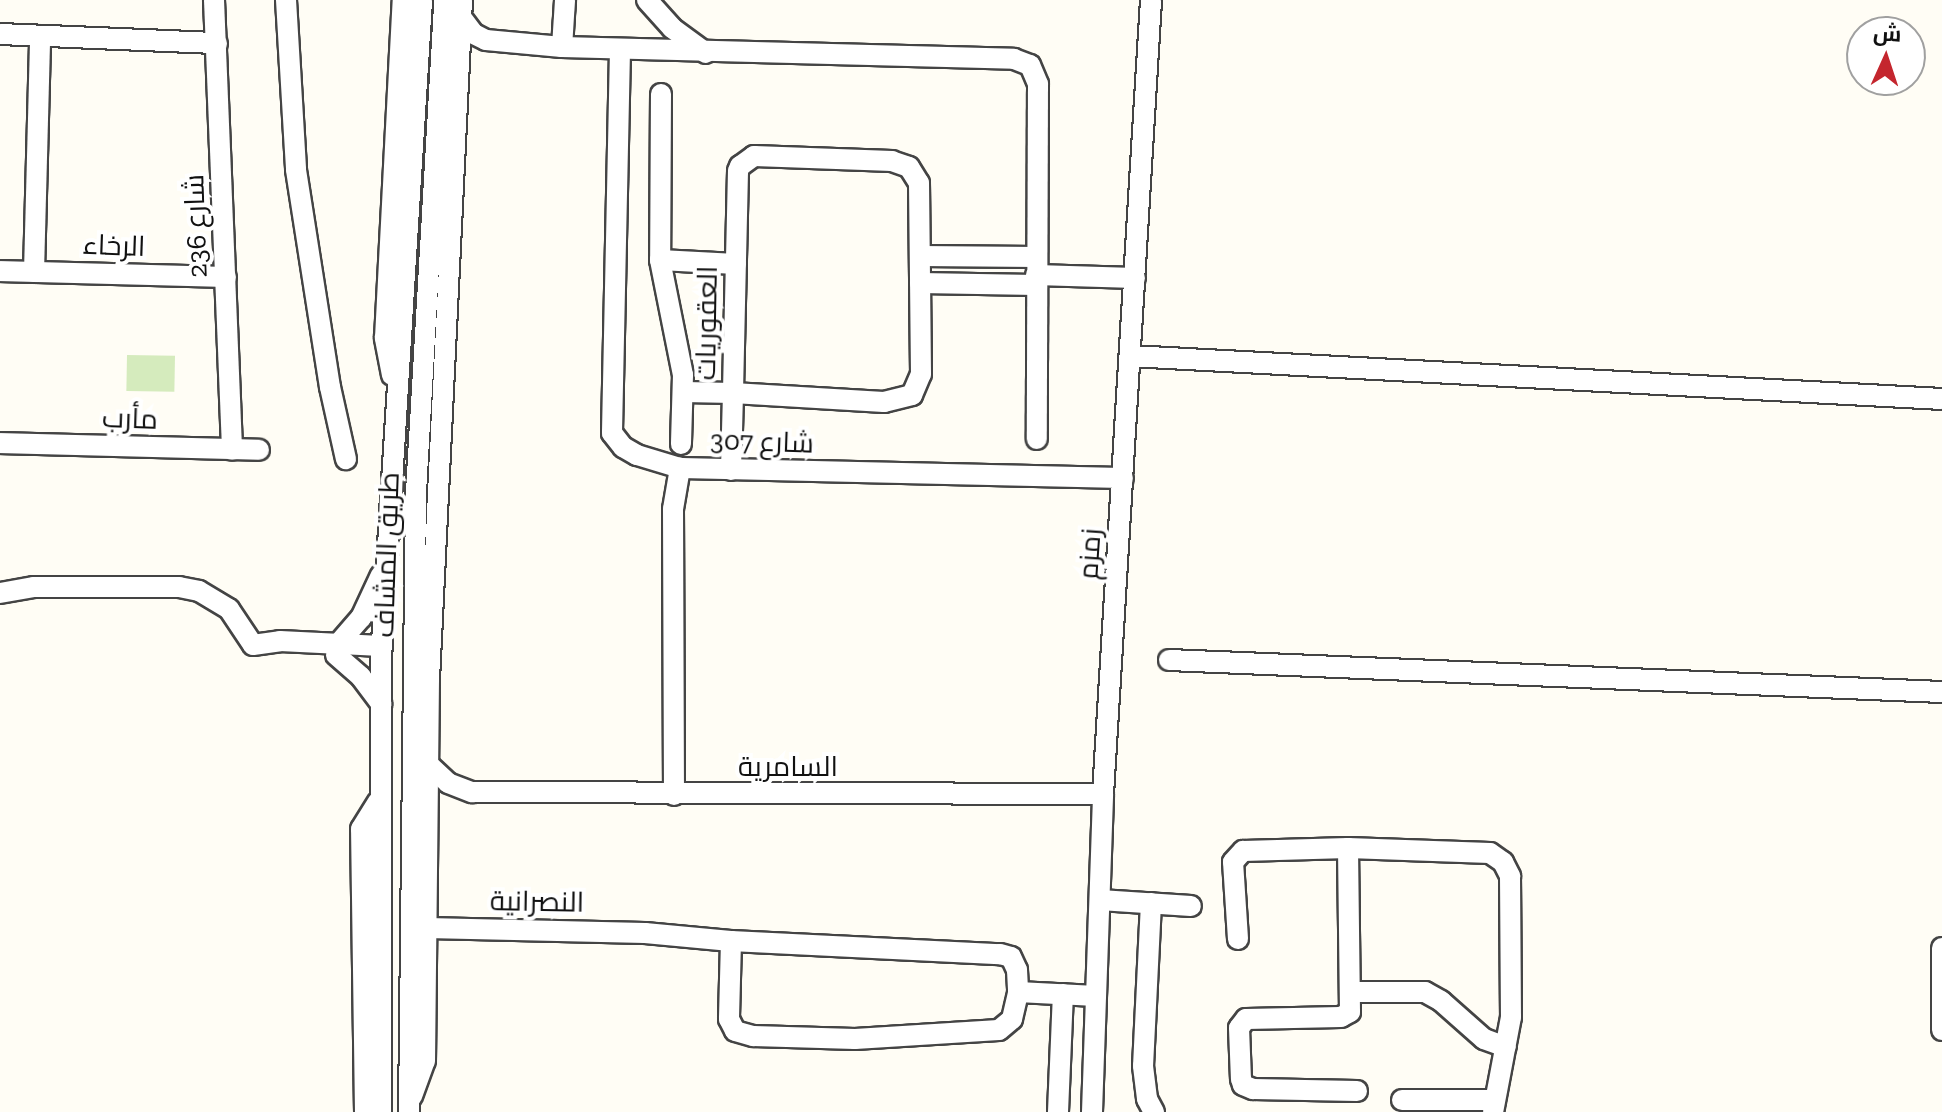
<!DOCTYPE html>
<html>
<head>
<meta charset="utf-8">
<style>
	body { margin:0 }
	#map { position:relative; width:1942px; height:1112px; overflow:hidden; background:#fffdf5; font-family:"Zilla Slab",Cairo,serif }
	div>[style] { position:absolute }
	.green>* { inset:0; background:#d5ebbd; transform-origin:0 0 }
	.roads { filter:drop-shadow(2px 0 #444) drop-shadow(-2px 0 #444) drop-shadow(0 2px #444) drop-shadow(0 -2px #444) }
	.minor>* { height:20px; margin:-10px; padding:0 10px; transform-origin:10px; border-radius:10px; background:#fff }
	span { translate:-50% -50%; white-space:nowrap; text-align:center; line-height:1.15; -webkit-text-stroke:8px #fff; paint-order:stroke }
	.street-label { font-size:28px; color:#111 }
	.north { position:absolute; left:1846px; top:16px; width:80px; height:80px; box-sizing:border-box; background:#fff; border:2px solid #a0a0a0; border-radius:50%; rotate:3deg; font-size:22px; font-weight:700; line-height:32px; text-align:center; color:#111 }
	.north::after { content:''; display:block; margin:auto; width:28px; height:36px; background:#c4262e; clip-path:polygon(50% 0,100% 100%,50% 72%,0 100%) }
</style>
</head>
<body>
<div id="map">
	<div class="green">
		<i style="left:127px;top:355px;width:48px;height:36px;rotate:1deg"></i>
	</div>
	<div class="roads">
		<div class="minor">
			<i style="left:214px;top:0;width:450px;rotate:87.7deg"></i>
			<i style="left:286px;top:0;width:170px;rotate:86.6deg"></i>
			<i style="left:296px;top:170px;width:220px;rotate:81.1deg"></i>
			<i style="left:330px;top:387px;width:74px;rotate:77.5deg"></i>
			<i style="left:647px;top:0;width:38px;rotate:48deg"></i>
			<i style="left:672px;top:28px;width:42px;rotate:36.3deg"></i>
			<i style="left:461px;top:17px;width:21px;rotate:53deg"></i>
			<i style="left:474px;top:34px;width:13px;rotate:27deg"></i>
			<i style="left:486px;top:40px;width:76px;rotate:5.3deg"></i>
			<i style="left:562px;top:47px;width:452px;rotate:1.5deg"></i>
			<i style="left:1014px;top:59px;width:17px;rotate:21deg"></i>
			<i style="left:1030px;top:65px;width:21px;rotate:67deg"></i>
			<i style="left:1038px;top:84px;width:355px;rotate:90.2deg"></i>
			<i style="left:0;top:34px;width:217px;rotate:2.4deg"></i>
			<i style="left:562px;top:47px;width:47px;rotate:-86.3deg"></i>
			<i style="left:620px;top:50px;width:383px;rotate:91.2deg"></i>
			<i style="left:612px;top:433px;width:18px;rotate:52deg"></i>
			<i style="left:623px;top:447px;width:16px;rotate:30deg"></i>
			<i style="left:637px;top:455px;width:45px;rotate:16.8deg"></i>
			<i style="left:661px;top:94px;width:166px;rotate:90.3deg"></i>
			<i style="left:660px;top:260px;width:117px;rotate:78.7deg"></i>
			<i style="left:683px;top:375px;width:69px;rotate:91.7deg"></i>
			<i style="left:920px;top:256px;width:117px;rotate:0.5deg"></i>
			<i style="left:660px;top:260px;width:76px;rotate:3deg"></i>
			<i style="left:0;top:271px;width:226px;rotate:1.5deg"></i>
			<i style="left:34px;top:272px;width:236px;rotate:-88.5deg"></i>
			<i style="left:1036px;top:275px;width:99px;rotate:1.7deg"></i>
			<i style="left:920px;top:283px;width:116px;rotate:1deg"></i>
			<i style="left:1130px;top:356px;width:813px;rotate:3.03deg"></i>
			<i style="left:392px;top:375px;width:38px;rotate:-101deg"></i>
			<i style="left:385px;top:338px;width:338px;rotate:-87deg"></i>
			<i style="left:684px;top:392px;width:49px;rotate:1.2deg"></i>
			<i style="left:733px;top:393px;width:151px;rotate:3.4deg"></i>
			<i style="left:884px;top:402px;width:29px;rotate:-14deg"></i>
			<i style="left:912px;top:395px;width:23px;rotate:-67deg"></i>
			<i style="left:921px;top:374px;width:191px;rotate:-90.6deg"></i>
			<i style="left:919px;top:183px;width:19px;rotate:-122deg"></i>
			<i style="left:909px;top:167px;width:18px;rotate:-161deg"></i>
			<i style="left:892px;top:161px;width:138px;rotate:-177.9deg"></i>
			<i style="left:754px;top:156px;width:17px;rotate:144deg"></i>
			<i style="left:740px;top:166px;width:5px;rotate:112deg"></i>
			<i style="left:738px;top:171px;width:222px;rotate:91.3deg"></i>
			<i style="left:733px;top:393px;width:77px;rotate:91.5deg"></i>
			<i style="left:0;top:443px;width:259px;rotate:1.5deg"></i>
			<i style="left:0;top:593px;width:35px;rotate:-10deg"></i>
			<i style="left:34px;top:587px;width:145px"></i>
			<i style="left:179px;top:587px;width:20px;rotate:11deg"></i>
			<i style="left:199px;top:591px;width:35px;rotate:31deg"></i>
			<i style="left:229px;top:609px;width:43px;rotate:56.3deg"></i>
			<i style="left:338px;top:644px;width:35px;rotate:-49deg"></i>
			<i style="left:361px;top:618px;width:47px;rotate:-65.1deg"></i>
			<i style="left:253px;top:645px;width:27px;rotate:-8deg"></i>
			<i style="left:280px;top:641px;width:101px;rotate:2.8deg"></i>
			<i style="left:336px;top:655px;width:33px;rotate:41deg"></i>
			<i style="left:361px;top:677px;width:34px;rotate:53deg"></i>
			<i style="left:1169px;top:660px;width:774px;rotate:2.37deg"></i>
			<i style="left:429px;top:765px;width:26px;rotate:43deg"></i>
			<i style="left:448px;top:783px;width:26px;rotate:21deg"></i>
			<i style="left:472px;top:792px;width:631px;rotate:0.18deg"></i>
			<i style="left:674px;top:795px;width:286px;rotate:-90.2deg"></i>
			<i style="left:673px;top:509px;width:42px;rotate:-80.3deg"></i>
			<i style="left:680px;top:468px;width:443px;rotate:1.3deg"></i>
			<i style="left:1348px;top:848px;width:164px;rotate:89.3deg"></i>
			<i style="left:1350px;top:1012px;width:10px;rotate:151deg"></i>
			<i style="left:1341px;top:1017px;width:95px;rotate:178.8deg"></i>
			<i style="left:1246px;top:1019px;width:11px;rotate:128deg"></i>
			<i style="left:1239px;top:1028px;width:51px;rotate:87.8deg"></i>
			<i style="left:1241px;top:1079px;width:6px;rotate:72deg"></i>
			<i style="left:1243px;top:1085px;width:11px;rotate:22deg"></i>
			<i style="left:1253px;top:1089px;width:104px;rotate:1.1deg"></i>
			<i style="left:1100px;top:900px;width:91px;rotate:3.8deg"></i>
			<i style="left:1151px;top:903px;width:163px;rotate:92.8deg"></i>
			<i style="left:1143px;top:1066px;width:33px;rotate:83deg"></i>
			<i style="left:1147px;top:1099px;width:15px;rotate:62deg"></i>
			<i style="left:427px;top:928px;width:218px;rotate:1.3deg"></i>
			<i style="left:645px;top:933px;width:86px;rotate:5.3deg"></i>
			<i style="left:731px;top:941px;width:78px;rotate:91.5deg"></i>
			<i style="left:729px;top:1019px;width:13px;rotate:63deg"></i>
			<i style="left:735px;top:1031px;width:19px;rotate:16deg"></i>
			<i style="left:753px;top:1036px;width:102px;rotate:1.7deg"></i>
			<i style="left:855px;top:1039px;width:144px;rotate:-3.6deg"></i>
			<i style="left:999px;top:1030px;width:17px;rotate:-40deg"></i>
			<i style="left:1012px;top:1019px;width:28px;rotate:-77deg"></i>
			<i style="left:1018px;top:992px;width:78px;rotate:2.9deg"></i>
			<i style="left:1238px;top:939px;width:77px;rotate:-93.7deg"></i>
			<i style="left:1233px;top:862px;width:15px;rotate:-48deg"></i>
			<i style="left:1243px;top:851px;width:105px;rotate:-1.6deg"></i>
			<i style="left:1348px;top:848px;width:142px;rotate:2deg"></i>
			<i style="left:1490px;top:853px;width:16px;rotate:35deg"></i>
			<i style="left:1503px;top:862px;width:16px;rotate:63deg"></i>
			<i style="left:1510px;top:876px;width:141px;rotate:89.6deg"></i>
			<i style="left:1511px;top:1017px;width:97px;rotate:100.7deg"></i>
			<i style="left:731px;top:941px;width:269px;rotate:2.8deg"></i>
			<i style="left:1000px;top:954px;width:11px;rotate:15deg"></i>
			<i style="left:1011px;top:957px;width:14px;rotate:65deg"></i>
			<i style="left:1017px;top:970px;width:22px;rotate:87deg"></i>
			<i style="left:1942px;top:948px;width:82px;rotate:90deg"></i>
			<i style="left:1351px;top:992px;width:74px"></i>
			<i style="left:1425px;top:992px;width:18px;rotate:29deg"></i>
			<i style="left:1441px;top:1001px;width:57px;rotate:41.5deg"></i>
			<i style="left:1484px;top:1039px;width:23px;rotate:20deg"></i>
			<i style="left:412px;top:1096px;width:37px;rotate:-70deg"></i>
			<i style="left:425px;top:1061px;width:382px;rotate:-89.4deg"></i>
			<i style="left:429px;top:679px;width:680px;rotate:-87.22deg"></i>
			<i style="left:1402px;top:1100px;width:91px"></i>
			<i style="left:365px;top:1112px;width:283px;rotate:-90.8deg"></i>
			<i style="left:361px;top:829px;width:32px;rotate:-58deg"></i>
			<i style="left:381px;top:1112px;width:454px;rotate:-90deg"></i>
			<i style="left:381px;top:658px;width:659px;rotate:-86.43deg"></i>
			<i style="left:409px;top:1112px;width:620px;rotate:-89.35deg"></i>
			<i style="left:416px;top:492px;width:493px;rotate:-86.7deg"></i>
			<i style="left:1058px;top:1112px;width:118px;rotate:-87.6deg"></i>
			<i style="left:1092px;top:1112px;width:318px;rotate:-88deg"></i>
			<i style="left:1103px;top:794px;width:795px;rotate:-86.54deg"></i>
		</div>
	</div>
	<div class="street-label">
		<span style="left:196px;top:226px;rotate:-92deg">شارع 236</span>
		<span style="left:114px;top:246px;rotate:2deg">الرخاء</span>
		<span style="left:707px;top:323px;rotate:-89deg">العقوريات</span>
		<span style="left:130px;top:419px;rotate:2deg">مأرب</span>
		<span style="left:762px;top:442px;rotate:2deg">شارع 307</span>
		<span style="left:1090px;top:554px;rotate:-86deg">زمزم</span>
		<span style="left:387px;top:555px;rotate:-88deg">طريق المشاف</span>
		<span style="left:788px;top:767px">السامرية</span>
		<span style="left:537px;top:902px;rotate:1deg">النصرانية</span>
	</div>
	<div class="north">ش</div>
</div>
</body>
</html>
